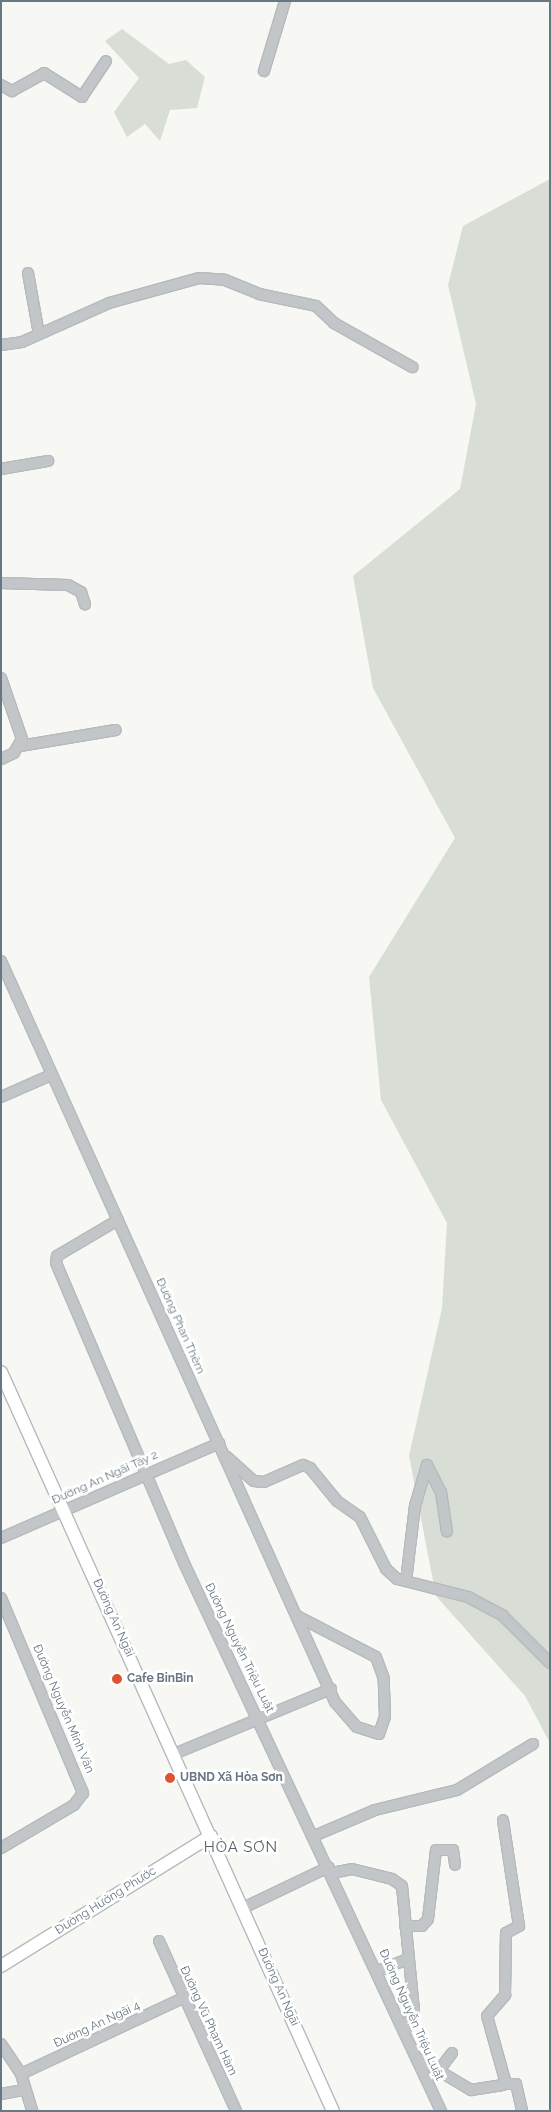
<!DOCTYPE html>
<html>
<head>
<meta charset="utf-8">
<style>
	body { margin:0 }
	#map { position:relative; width:551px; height:2112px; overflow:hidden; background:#f7f7f4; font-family:Raleway,sans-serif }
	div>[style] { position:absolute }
	.green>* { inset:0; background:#d8ded5 }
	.roads { filter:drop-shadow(1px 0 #b5babd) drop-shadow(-1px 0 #b5babd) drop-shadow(0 1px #b5babd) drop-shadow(0 -1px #b5babd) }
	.minor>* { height:10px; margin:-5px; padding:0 5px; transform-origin:5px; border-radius:5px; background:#c2c6c9 }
	.major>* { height:12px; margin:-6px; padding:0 6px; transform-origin:6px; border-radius:6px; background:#fff }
	.dots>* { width:14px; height:14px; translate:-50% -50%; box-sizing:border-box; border:2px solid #fff; border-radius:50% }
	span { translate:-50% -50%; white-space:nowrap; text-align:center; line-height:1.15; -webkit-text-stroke:5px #fff; paint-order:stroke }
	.street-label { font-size:12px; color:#677884 }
	.poi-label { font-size:12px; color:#677884; font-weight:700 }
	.left { translate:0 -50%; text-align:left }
	.quarter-label { font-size:15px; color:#556169; letter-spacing:1px }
	.frame { position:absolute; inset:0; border:2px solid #677884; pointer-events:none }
</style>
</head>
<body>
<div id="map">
	<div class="green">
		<i style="clip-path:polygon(122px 29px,169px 64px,186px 60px,205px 77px,197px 108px,170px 110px,160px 141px,145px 124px,127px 137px,114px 112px,139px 78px,105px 41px)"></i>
		<i style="clip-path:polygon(550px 179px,550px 1743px,525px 1696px,436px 1596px,409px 1456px,442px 1308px,447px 1223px,381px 1100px,369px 977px,455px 838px,373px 688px,353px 576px,460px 489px,476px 404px,448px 285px,463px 226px)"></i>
	</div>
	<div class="roads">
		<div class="minor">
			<i style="left:264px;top:71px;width:73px;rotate:-73.3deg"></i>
			<i style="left:1px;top:85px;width:13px;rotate:29deg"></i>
			<i style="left:12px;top:91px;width:37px;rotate:-29deg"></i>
			<i style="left:44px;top:73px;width:45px;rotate:32.3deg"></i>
			<i style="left:82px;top:97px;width:43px;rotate:-56.3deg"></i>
			<i style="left:28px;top:273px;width:62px;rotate:79.8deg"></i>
			<i style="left:1px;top:345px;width:21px;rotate:-8deg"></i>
			<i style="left:22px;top:342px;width:95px;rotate:-24.1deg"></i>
			<i style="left:109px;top:303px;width:93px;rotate:-15.5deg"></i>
			<i style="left:199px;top:278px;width:26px;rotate:4deg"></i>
			<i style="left:225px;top:280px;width:37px;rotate:22deg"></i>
			<i style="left:259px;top:294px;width:58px;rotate:11.9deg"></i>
			<i style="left:316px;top:306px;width:25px;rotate:43deg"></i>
			<i style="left:334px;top:323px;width:90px;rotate:29.4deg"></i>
			<i style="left:1px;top:469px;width:48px;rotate:-9.7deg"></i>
			<i style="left:1px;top:583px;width:67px;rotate:1.7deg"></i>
			<i style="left:68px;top:585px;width:15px;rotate:28deg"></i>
			<i style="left:81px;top:592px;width:13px;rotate:72deg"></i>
			<i style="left:1px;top:678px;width:65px;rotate:71deg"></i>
			<i style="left:22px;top:739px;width:16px;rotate:120deg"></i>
			<i style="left:14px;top:753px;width:14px;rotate:155deg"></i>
			<i style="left:20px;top:746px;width:97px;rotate:-9.5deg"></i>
			<i style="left:1px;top:961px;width:813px;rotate:65.74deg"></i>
			<i style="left:335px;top:1702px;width:33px;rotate:49deg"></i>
			<i style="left:357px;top:1727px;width:23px;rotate:18deg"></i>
			<i style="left:379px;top:1734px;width:18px;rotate:-71deg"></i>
			<i style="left:385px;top:1717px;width:38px;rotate:-92deg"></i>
			<i style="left:384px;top:1679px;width:23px;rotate:-110deg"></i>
			<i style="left:376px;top:1657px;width:89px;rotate:-152.6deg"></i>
			<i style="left:1px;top:1097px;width:55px;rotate:-23.7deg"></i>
			<i style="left:118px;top:1220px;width:71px;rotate:149.5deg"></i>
			<i style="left:57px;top:1256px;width:7px;rotate:98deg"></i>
			<i style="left:56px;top:1263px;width:324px;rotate:66.9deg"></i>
			<i style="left:183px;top:1561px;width:608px;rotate:64.87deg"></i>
			<i style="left:227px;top:1457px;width:36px;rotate:42deg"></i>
			<i style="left:254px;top:1481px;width:10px;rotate:6deg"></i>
			<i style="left:264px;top:1482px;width:43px;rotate:-23.6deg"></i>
			<i style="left:303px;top:1465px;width:8px;rotate:23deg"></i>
			<i style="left:310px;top:1468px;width:43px;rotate:50.7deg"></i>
			<i style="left:337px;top:1501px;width:28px;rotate:35deg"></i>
			<i style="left:360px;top:1517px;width:58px;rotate:63.4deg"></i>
			<i style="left:386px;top:1569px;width:15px;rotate:42deg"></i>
			<i style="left:397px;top:1579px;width:73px;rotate:14.2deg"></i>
			<i style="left:468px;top:1597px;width:40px;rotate:28deg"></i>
			<i style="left:503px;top:1616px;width:66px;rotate:45deg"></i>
			<i style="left:1px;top:1538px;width:238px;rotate:-23.5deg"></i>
			<i style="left:406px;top:1581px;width:76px;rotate:-83.2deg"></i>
			<i style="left:415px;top:1506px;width:43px;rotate:-73.7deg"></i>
			<i style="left:427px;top:1465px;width:30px;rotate:63deg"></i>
			<i style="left:441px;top:1492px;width:40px;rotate:81.5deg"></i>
			<i style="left:1px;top:1598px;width:212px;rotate:67.2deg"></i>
			<i style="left:83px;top:1793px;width:15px;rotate:127deg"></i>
			<i style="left:74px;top:1805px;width:85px;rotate:149.5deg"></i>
			<i style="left:174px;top:1754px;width:170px;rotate:-22.5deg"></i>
			<i style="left:314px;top:1836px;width:66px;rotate:-23.1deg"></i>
			<i style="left:375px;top:1810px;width:84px;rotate:-13.7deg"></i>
			<i style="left:457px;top:1790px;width:89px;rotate:-31.2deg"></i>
			<i style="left:332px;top:1873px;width:20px;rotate:-11deg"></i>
			<i style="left:352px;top:1869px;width:41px;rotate:14deg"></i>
			<i style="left:392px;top:1879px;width:12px;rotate:35deg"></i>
			<i style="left:402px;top:1886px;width:125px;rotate:84.5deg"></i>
			<i style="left:414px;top:2010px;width:21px;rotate:113deg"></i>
			<i style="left:243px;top:1908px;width:95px;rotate:-25.5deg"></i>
			<i style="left:405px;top:1926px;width:17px"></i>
			<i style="left:422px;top:1926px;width:9px;rotate:-49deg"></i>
			<i style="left:428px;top:1919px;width:69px;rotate:-83.4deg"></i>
			<i style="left:436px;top:1850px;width:17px"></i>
			<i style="left:453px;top:1850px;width:15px;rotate:82deg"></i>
			<i style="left:159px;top:1941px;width:187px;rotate:65.6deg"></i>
			<i style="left:378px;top:1971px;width:32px;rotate:-22deg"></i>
			<i style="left:1px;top:2044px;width:36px;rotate:56deg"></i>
			<i style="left:21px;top:2074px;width:39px;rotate:73deg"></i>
			<i style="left:419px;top:2059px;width:61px;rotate:30.8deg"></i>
			<i style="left:471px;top:2090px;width:32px;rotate:-9deg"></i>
			<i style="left:503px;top:2085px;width:5px;rotate:-68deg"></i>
			<i style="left:505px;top:2080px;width:66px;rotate:-105.7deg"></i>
			<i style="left:487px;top:2016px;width:28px;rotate:-49deg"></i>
			<i style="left:505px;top:1995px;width:62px;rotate:-89.1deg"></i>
			<i style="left:506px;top:1933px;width:15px;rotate:-28deg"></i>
			<i style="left:519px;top:1926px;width:107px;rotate:-98.6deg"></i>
			<i style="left:440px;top:2069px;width:20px;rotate:-53deg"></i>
			<i style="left:21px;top:2074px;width:179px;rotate:-25.1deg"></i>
			<i style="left:505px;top:2080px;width:4px;rotate:76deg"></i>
			<i style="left:506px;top:2084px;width:10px"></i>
			<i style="left:516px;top:2084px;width:28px;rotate:77deg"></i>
			<i style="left:1px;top:2094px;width:22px;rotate:-10deg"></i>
		</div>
		<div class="major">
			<i style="left:1px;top:1372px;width:810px;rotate:65.81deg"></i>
			<i style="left:1px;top:1966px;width:247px;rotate:-31.8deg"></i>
		</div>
	</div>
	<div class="dots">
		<i style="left:117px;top:1679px;background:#dc532f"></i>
		<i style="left:170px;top:1778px;background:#dc532f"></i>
	</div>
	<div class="street-label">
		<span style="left:180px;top:1326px;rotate:66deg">Đường Phan Thêm</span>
		<span style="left:105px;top:1478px;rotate:-24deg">Đường An Ngãi Tây 2</span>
		<span style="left:113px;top:1618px;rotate:66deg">Đường An Ngãi</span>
		<span style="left:239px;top:1648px;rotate:64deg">Đường Nguyễn Triệu Luật</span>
		<span style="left:63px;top:1709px;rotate:67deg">Đường Nguyễn Minh Vân</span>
		<span style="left:106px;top:1901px;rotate:-32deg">Đường Hưởng Phước</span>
		<span style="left:278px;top:1987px;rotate:66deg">Đường An Ngãi</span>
		<span style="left:411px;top:2015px;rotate:66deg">Đường Nguyễn Triệu Luật</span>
		<span style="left:208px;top:2021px;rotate:65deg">Đường Vũ Phạm Hàm</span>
		<span style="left:97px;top:2025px;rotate:-25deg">Đường An Ngãi 4</span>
	</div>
	<div class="poi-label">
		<span class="left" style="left:127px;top:1679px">Cafe BinBin</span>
		<span class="left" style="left:180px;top:1778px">UBND Xã Hòa Sơn</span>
	</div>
	<div class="quarter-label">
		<span style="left:241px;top:1848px">HÒA SƠN</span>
	</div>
	<div class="frame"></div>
</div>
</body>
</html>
